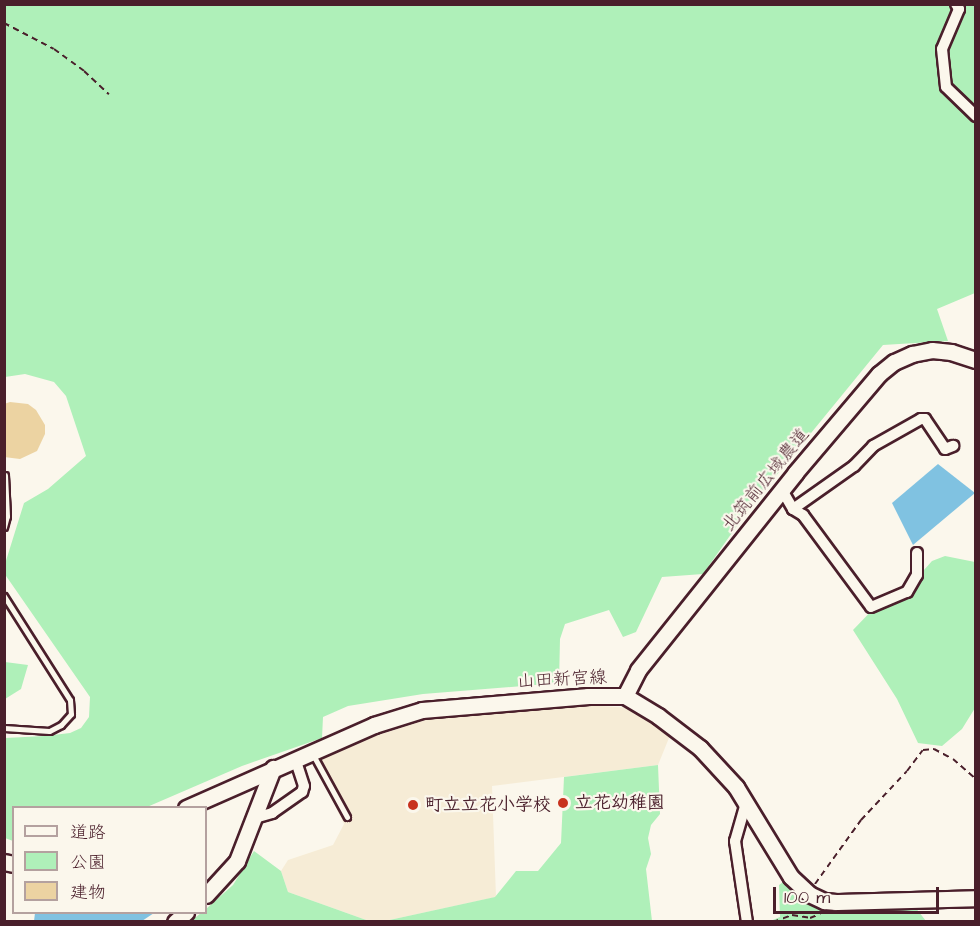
<!DOCTYPE html>
<html>
<head>
<meta charset="utf-8">
<style>
	body { margin:0 }
	#map { position:relative; width:980px; height:926px; overflow:hidden; background:#fbf7ec; font-family:"Architects Daughter","Klee One",sans-serif }
	div>[style] { position:absolute }
	.built>* { inset:0; background:#f6ecd6 }
	.green>* { inset:0; background:#aff0b9 }
	.water>* { inset:0; background:#80c2e1 }
	.building>* { inset:0; background:#ecd3a2 }
	.path>* { height:2px; margin-top:-1px; transform-origin:0; background:repeating-linear-gradient(90deg,#4a1f2b 0 6px,transparent 0 10.5px) }
	.roads { filter:drop-shadow(2px 0 #4a1f2b) drop-shadow(-2px 0 #4a1f2b) drop-shadow(0 2px #4a1f2b) drop-shadow(0 -2px #4a1f2b) }
	.lane>* { height:5px; margin:-2.5px; padding:0 2.5px; transform-origin:2.5px; border-radius:2.5px; background:#fbf7ec }
	.street>* { height:10px; margin:-5px; padding:0 5px; transform-origin:5px; border-radius:5px; background:#fbf7ec }
	.secondary>* { height:15px; margin:-7.5px; padding:0 7.5px; transform-origin:7.5px; border-radius:7.5px; background:#fbf7ec }
	.dots>* { width:16px; height:16px; translate:-50% -50%; box-sizing:border-box; border:3px solid #fbf7ec; border-radius:50% }
	span { translate:-50% -50%; white-space:nowrap; text-align:center; line-height:1.15; -webkit-text-stroke:4.5px #fbf7ec; paint-order:stroke }
	.street-label { font-size:18px; color:#4a1f2b }
	.poi-label { font-size:18px; color:#4a1f2b; font-weight:700 }
	.left { translate:0 -50%; text-align:left }
	.frame { position:absolute; inset:0; border:6px solid #4a1f2b; pointer-events:none }
	.legend { position:absolute; left:12px; top:806px; width:195px; height:108px; box-sizing:border-box; background:#fbf7ec; border:2px solid #b4a19f; margin:0; padding:8px 10px; list-style:none; font-size:18px; color:#4a1f2b }
	.legend li { display:flex; align-items:center; gap:12px; height:30px }
	.legend b { width:30px; border:2px solid #b4a19f }
	.scale { position:absolute; left:773px; top:887px; width:166px; height:27px; box-sizing:border-box; border:3px solid #4a1f2b; border-top:0; padding-left:8px; font-size:18px; line-height:21px; white-space:nowrap; color:#4a1f2b; -webkit-text-stroke:4px #fbf7ec; paint-order:stroke }
</style>
</head>
<body>
<div id="map">
	<div class="built">
		<i style="clip-path:polygon(583px 705px,631px 708px,671px 733px,658px 765px,492px 786px,496px 897px,385px 921px,369px 921px,288px 892px,281px 871px,288px 860px,333px 845px,344px 824px,311px 757px,428px 719px)"></i>
	</div>
	<div class="green">
		<i style="clip-path:polygon(5px 5px,975px 5px,975px 293px,937px 309px,948px 341px,883px 345px,748px 510px,703px 574px,662px 577px,636px 632px,623px 637px,609px 610px,565px 624px,560px 639px,559px 683px,423px 694px,348px 706px,323px 717px,322px 738px,242px 766px,147px 807px,14px 808px,13px 841px,5px 838px,5px 738px,45px 736px,70px 733px,81px 728px,89px 717px,90px 697px,4px 573px,5px 564px,24px 503px,48px 489px,86px 456px,66px 396px,54px 382px,25px 374px,5px 377px)"></i>
		<i style="clip-path:polygon(945px 556px,975px 562px,975px 708px,962px 729px,942px 746px,918px 743px,897px 699px,853px 630px,879px 603px,907px 589px,932px 561px)"></i>
		<i style="clip-path:polygon(5px 662px,28px 665px,21px 689px,5px 699px)"></i>
		<i style="clip-path:polygon(658px 765px,660px 814px,651px 825px,648px 838px,651px 854px,646px 869px,652px 921px,385px 921px,495px 897px,516px 871px,538px 871px,561px 843px,564px 777px)"></i>
		<i style="clip-path:polygon(254px 851px,281px 871px,288px 892px,369px 921px,191px 921px,201px 913px,206px 912px,206px 909px,233px 885px)"></i>
		<i style="clip-path:polygon(786px 880px,809px 904px,839px 911px,915px 907px,926px 921px,768px 922px,780px 917px,779px 885px)"></i>
	</div>
	<div class="water">
		<i style="clip-path:polygon(938px 464px,975px 493px,913px 545px,892px 503px)"></i>
		<i style="clip-path:polygon(35px 913px,35px 912px,154px 913px,142px 921px,34px 921px)"></i>
	</div>
	<div class="building">
		<i style="clip-path:polygon(10px 402px,28px 404px,36px 410px,45px 425px,45px 434px,37px 451px,20px 459px,4px 457px,4px 404px)"></i>
	</div>
	<div class="path">
		<i style="left:4px;top:23px;width:56px;rotate:27.5deg"></i>
		<i style="left:54px;top:49px;width:37px;rotate:36deg"></i>
		<i style="left:84px;top:71px;width:34px;rotate:43deg"></i>
		<i style="left:815px;top:884px;width:79px;rotate:-54.3deg"></i>
		<i style="left:861px;top:820px;width:67px;rotate:-46.8deg"></i>
		<i style="left:907px;top:771px;width:26px;rotate:-53deg"></i>
		<i style="left:923px;top:750px;width:11px;rotate:-5deg"></i>
		<i style="left:934px;top:749px;width:21px;rotate:28deg"></i>
		<i style="left:953px;top:759px;width:30px;rotate:41deg"></i>
		<i style="left:773px;top:922px;width:20px;rotate:-20deg"></i>
		<i style="left:792px;top:915px;width:18px;rotate:9deg"></i>
		<i style="left:810px;top:918px;width:11px;rotate:-22deg"></i>
	</div>
	<div class="roads">
		<div class="lane">
			<i style="left:4px;top:527px;width:11px;rotate:-75deg"></i>
			<i style="left:7px;top:516px;width:41px;rotate:-92.8deg"></i>
			<i style="left:4px;top:596px;width:123px;rotate:57.6deg"></i>
			<i style="left:70px;top:700px;width:14px;rotate:86deg"></i>
			<i style="left:71px;top:714px;width:15px;rotate:132deg"></i>
			<i style="left:61px;top:725px;width:13px;rotate:153deg"></i>
			<i style="left:49px;top:731px;width:45px;rotate:-176.2deg"></i>
			<i style="left:312px;top:753px;width:73px;rotate:61.3deg"></i>
		</div>
		<div class="street">
			<i style="left:956px;top:4px;width:6px;rotate:59deg"></i>
			<i style="left:959px;top:9px;width:43px;rotate:113deg"></i>
			<i style="left:942px;top:49px;width:38px;rotate:84deg"></i>
			<i style="left:946px;top:87px;width:42px;rotate:44deg"></i>
			<i style="left:782px;top:490px;width:22px;rotate:60deg"></i>
			<i style="left:793px;top:509px;width:12px;rotate:31deg"></i>
			<i style="left:803px;top:515px;width:114px;rotate:53.5deg"></i>
			<i style="left:871px;top:607px;width:39px;rotate:-23deg"></i>
			<i style="left:907px;top:592px;width:20px;rotate:-60deg"></i>
			<i style="left:917px;top:575px;width:22px;rotate:-90deg"></i>
			<i style="left:793px;top:509px;width:75px;rotate:-35.2deg"></i>
			<i style="left:854px;top:466px;width:28px;rotate:-46deg"></i>
			<i style="left:873px;top:446px;width:55px;rotate:-29.4deg"></i>
			<i style="left:921px;top:419px;width:4px"></i>
			<i style="left:925px;top:419px;width:36px;rotate:56deg"></i>
			<i style="left:945px;top:449px;width:9px;rotate:-21deg"></i>
			<i style="left:746px;top:803px;width:40px;rotate:106deg"></i>
			<i style="left:735px;top:841px;width:82px;rotate:81.6deg"></i>
			<i style="left:255px;top:818px;width:18px;rotate:-16deg"></i>
			<i style="left:272px;top:813px;width:37px;rotate:-35deg"></i>
			<i style="left:302px;top:792px;width:6px;rotate:-72deg"></i>
			<i style="left:304px;top:786px;width:28px;rotate:-108deg"></i>
		</div>
		<div class="secondary">
			<i style="left:625px;top:696px;width:29px;rotate:-63deg"></i>
			<i style="left:638px;top:670px;width:252px;rotate:-51.4deg"></i>
			<i style="left:795px;top:473px;width:130px;rotate:-49.7deg"></i>
			<i style="left:879px;top:374px;width:19px;rotate:-39deg"></i>
			<i style="left:894px;top:362px;width:20px;rotate:-24deg"></i>
			<i style="left:912px;top:354px;width:20px;rotate:-11deg"></i>
			<i style="left:932px;top:350px;width:19px;rotate:6deg"></i>
			<i style="left:951px;top:352px;width:26px;rotate:18deg"></i>
			<i style="left:186px;top:808px;width:206px;rotate:-23.8deg"></i>
			<i style="left:374px;top:725px;width:50px;rotate:-17.4deg"></i>
			<i style="left:422px;top:710px;width:167px;rotate:-4.8deg"></i>
			<i style="left:588px;top:696px;width:37px"></i>
			<i style="left:625px;top:696px;width:39px;rotate:31deg"></i>
			<i style="left:658px;top:716px;width:53px;rotate:37.3deg"></i>
			<i style="left:700px;top:748px;width:53px;rotate:47.3deg"></i>
			<i style="left:736px;top:787px;width:105px;rotate:58.6deg"></i>
			<i style="left:791px;top:877px;width:25px;rotate:43deg"></i>
			<i style="left:809px;top:894px;width:17px;rotate:25deg"></i>
			<i style="left:824px;top:901px;width:12px;rotate:5deg"></i>
			<i style="left:836px;top:902px;width:140px;rotate:-1.6deg"></i>
			<i style="left:4px;top:862px;width:10px;rotate:11deg"></i>
			<i style="left:206px;top:895px;width:46px;rotate:-47.6deg"></i>
			<i style="left:237px;top:861px;width:100px;rotate:-68.8deg"></i>
			<i style="left:175px;top:922px;width:15px;rotate:-42deg"></i>
		</div>
	</div>
	<div class="dots">
		<i style="left:563px;top:803px;background:#c8321e"></i>
		<i style="left:413px;top:805px;background:#c8321e"></i>
	</div>
	<div class="street-label">
		<span style="left:766px;top:480px;rotate:-51deg">北筑前広域農道</span>
		<span style="left:562px;top:680px;rotate:-3deg">山田新宮線</span>
	</div>
	<div class="poi-label">
		<span class="left" style="left:575px;top:803px">立花幼稚園</span>
		<span class="left" style="left:425px;top:805px">町立立花小学校</span>
	</div>
	<div class="frame"></div>
	<ul class="legend">
	<li><b style="height:8px;background:#fbf7ec"></b>道路</li>
	<li><b style="height:16px;background:#aff0b9"></b>公園</li>
	<li><b style="height:16px;background:#ecd3a2"></b>建物</li>
	</ul>
	<div class="scale">100 m</div>
</div>
</body>
</html>
